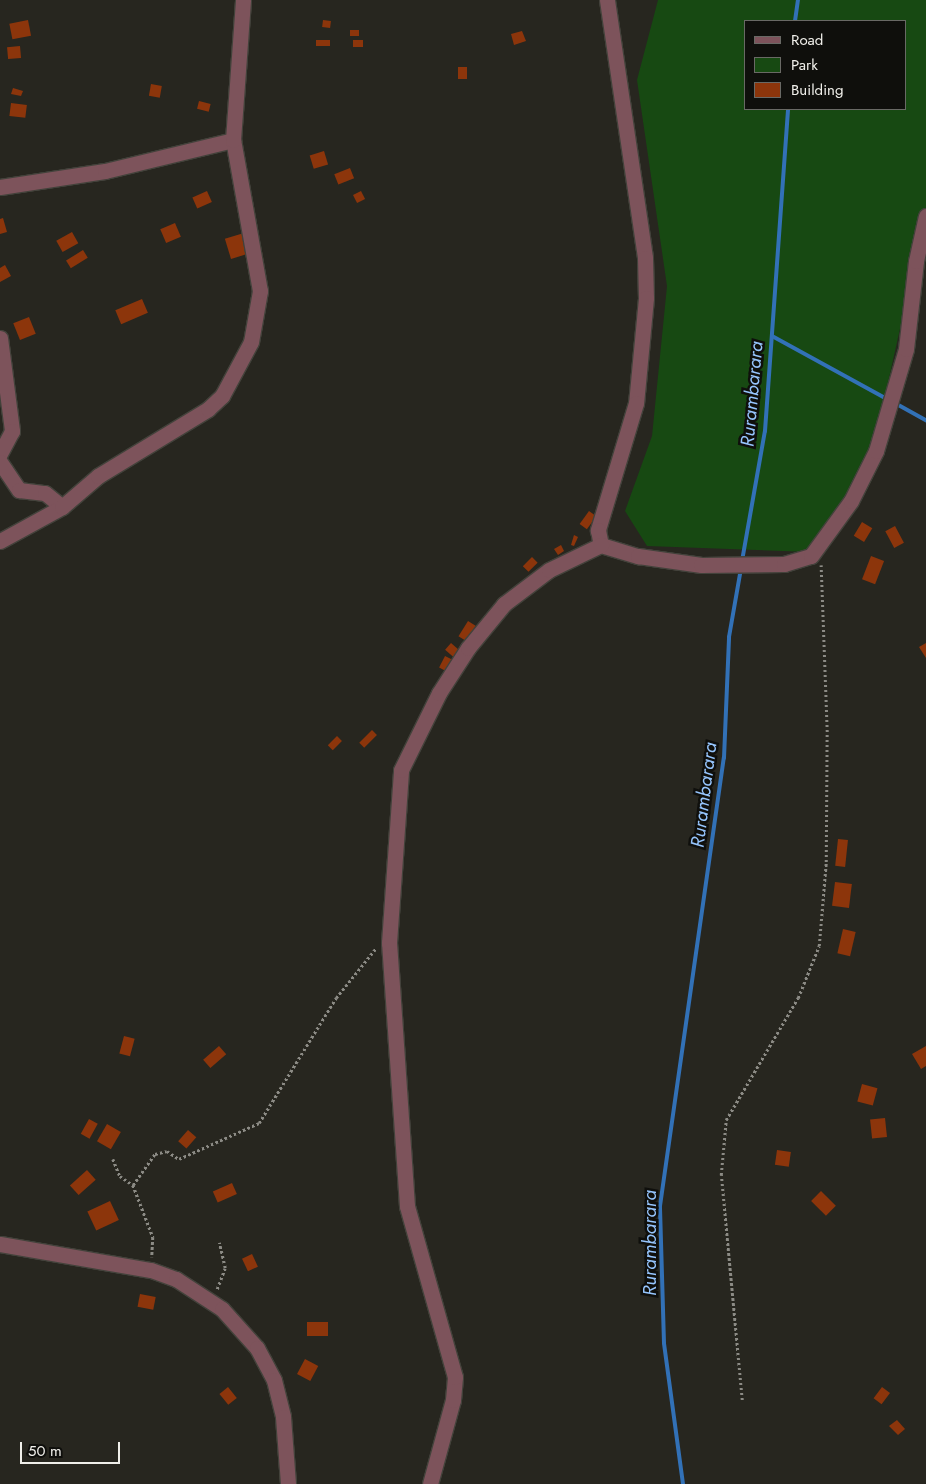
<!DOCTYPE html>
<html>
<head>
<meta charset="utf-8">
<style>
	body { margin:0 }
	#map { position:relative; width:926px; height:1484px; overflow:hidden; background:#27261f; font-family:Jost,sans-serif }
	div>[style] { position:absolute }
	.green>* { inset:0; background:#174912 }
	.stream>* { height:4px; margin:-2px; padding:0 2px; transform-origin:2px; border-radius:2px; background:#3271b7 }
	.building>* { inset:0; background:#8c350b; transform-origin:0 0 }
	.path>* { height:2.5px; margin-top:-1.25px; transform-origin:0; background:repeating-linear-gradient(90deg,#8c8b85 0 2.5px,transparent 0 5px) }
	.roads { filter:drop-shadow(1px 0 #43423b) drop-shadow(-1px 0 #43423b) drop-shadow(0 1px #43423b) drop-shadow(0 -1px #43423b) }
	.street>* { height:15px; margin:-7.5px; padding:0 7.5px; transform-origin:7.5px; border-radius:7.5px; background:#7d535b }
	span { translate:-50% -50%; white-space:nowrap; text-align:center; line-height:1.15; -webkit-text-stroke:5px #0f0f0c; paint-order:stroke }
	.water-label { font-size:19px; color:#96c5fd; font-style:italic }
	.legend { position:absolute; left:744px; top:20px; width:162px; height:90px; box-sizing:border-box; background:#0f0f0c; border:1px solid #696965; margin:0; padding:6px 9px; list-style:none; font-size:15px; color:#f0efea }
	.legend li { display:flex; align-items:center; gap:10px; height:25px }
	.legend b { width:25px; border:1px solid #696965 }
	.scale { position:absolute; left:20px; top:1442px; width:100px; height:22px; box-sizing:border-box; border:2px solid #f0efea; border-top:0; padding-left:6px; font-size:15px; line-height:18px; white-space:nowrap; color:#f0efea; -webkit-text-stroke:4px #0f0f0c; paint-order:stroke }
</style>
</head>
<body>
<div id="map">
	<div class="green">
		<i style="clip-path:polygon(evenodd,658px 0,926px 0,926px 212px,873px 450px,811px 552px,647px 546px,625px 511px,652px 436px,667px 286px,637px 80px,658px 0,745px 21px,905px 21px,905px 109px,745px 109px,745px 21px)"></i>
	</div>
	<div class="stream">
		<i style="left:795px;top:21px;width:21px;rotate:-82deg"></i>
		<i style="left:772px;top:336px;width:131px;rotate:28.7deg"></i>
		<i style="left:893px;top:402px;width:38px;rotate:29deg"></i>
		<i style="left:742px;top:561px;width:132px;rotate:-80deg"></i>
		<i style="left:765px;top:431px;width:323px;rotate:-85.9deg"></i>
		<i style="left:683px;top:1484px;width:142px;rotate:-97.7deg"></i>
		<i style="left:664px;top:1343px;width:137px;rotate:-91.7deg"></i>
		<i style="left:660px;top:1206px;width:453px;rotate:-81.9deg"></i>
		<i style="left:724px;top:758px;width:121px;rotate:-87.6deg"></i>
		<i style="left:729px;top:637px;width:70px;rotate:-80.1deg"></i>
	</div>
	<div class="building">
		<i style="left:28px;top:20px;width:16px;height:19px;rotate:79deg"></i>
		<i style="left:323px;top:20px;width:8px;height:7px;rotate:7deg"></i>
		<i style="left:359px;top:30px;width:6px;height:9px;rotate:90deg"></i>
		<i style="clip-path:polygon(522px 31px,526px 41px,514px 45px,511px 34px)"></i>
		<i style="left:316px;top:40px;width:14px;height:6px"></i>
		<i style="left:353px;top:40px;width:10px;height:7px"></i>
		<i style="left:20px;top:46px;width:12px;height:13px;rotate:85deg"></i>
		<i style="left:458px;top:67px;width:9px;height:12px"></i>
		<i style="left:151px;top:84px;width:11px;height:12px;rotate:10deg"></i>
		<i style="clip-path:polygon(13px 88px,23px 91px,21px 96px,11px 94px)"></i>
		<i style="left:199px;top:101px;width:12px;height:8px;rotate:14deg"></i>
		<i style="left:11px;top:103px;width:16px;height:13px;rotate:7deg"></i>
		<i style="left:324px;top:151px;width:14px;height:15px;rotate:73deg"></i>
		<i style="left:350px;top:168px;width:11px;height:17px;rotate:68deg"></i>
		<i style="left:207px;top:191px;width:12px;height:16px;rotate:66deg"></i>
		<i style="left:361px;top:191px;width:9px;height:9px;rotate:63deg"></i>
		<i style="clip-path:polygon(3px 218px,7px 232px,0 234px,0 219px)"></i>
		<i style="left:175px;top:223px;width:15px;height:16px;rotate:67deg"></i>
		<i style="left:72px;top:232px;width:13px;height:18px;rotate:61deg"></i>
		<i style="left:244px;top:233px;width:21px;height:20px;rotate:73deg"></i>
		<i style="left:83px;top:250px;width:9px;height:20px;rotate:58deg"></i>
		<i style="clip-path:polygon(5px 265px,11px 276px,0 282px,0 268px)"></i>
		<i style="left:142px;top:299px;width:15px;height:29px;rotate:67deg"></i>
		<i style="left:29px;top:317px;width:18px;height:17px;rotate:68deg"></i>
		<i style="left:589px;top:511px;width:9px;height:16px;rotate:36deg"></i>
		<i style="left:862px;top:522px;width:12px;height:16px;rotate:31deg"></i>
		<i style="left:895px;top:526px;width:19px;height:11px;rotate:62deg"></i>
		<i style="clip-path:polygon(574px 535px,578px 537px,574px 546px,571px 545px)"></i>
		<i style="clip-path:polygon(561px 545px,564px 551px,558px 555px,554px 549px)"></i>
		<i style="left:871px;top:556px;width:14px;height:25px;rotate:21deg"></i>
		<i style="left:532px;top:557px;width:8px;height:13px;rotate:45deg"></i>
		<i style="left:468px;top:621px;width:9px;height:18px;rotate:32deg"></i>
		<i style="left:451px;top:643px;width:11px;height:9px;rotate:41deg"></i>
		<i style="clip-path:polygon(926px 643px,926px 658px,919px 647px)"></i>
		<i style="left:445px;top:656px;width:9px;height:13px;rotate:27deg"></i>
		<i style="left:372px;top:730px;width:7px;height:18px;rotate:45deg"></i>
		<i style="left:337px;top:736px;width:7px;height:13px;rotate:45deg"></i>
		<i style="left:838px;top:839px;width:10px;height:27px;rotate:6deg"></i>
		<i style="left:835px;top:882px;width:17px;height:24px;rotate:7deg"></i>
		<i style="left:843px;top:929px;width:13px;height:25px;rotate:13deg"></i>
		<i style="left:124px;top:1036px;width:11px;height:18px;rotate:15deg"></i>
		<i style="left:219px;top:1046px;width:11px;height:21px;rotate:49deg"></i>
		<i style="clip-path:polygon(926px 1046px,926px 1066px,921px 1069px,912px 1054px)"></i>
		<i style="left:862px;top:1084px;width:16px;height:18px;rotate:15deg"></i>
		<i style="left:885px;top:1118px;width:19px;height:15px;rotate:84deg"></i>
		<i style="left:89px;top:1119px;width:10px;height:17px;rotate:29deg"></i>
		<i style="left:107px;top:1124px;width:16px;height:20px;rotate:30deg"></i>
		<i style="left:188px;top:1130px;width:11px;height:15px;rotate:41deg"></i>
		<i style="left:777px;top:1150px;width:14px;height:15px;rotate:8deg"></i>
		<i style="left:87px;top:1170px;width:13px;height:23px;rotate:48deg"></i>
		<i style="left:232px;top:1183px;width:12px;height:21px;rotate:66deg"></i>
		<i style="left:821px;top:1191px;width:21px;height:14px;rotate:45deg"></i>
		<i style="left:110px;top:1201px;width:21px;height:25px;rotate:65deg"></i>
		<i style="left:252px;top:1254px;width:14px;height:11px;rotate:65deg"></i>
		<i style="left:140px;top:1294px;width:16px;height:13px;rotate:11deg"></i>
		<i style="left:307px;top:1322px;width:21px;height:14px"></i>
		<i style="left:305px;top:1359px;width:15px;height:17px;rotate:28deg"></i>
		<i style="left:228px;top:1387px;width:14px;height:11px;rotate:51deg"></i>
		<i style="left:882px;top:1387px;width:10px;height:14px;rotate:37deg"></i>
		<i style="clip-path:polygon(897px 1420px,905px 1429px,898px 1435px,889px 1426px)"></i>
	</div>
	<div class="path">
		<i style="left:113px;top:1159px;width:18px;rotate:68deg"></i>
		<i style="left:120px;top:1176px;width:16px;rotate:35deg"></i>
		<i style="left:133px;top:1185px;width:38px;rotate:-55deg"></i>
		<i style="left:155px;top:1154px;width:12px;rotate:-14deg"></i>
		<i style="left:167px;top:1151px;width:14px;rotate:34deg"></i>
		<i style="left:179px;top:1159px;width:88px;rotate:-24.2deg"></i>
		<i style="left:259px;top:1123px;width:147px;rotate:-58.4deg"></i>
		<i style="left:336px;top:998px;width:64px;rotate:-51.3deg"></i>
		<i style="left:133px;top:1185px;width:56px;rotate:69deg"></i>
		<i style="left:153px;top:1237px;width:20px;rotate:93deg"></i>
		<i style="left:217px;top:1289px;width:22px;rotate:-69deg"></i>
		<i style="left:225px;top:1268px;width:26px;rotate:-103deg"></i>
		<i style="left:742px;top:1400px;width:226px;rotate:-95.3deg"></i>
		<i style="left:721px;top:1175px;width:55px;rotate:-84.8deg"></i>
		<i style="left:726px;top:1120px;width:142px;rotate:-59.5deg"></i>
		<i style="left:798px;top:998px;width:56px;rotate:-68deg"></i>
		<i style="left:819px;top:946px;width:84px;rotate:-85.2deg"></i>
		<i style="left:826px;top:862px;width:130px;rotate:-89.6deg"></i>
		<i style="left:827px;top:732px;width:167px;rotate:-92.1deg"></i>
	</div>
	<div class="roads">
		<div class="street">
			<i style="left:607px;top:0;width:261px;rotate:81.6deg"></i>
			<i style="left:645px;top:258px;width:40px;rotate:88.6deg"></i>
			<i style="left:646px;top:298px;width:105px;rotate:95.4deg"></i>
			<i style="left:636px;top:403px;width:133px;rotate:106.7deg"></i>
			<i style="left:598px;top:530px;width:15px;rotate:79deg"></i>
			<i style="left:601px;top:545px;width:39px;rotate:17deg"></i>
			<i style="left:638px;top:556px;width:64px;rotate:8.1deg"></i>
			<i style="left:701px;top:565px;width:83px;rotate:-0.7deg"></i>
			<i style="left:784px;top:564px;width:28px;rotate:-17deg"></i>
			<i style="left:811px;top:556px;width:68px;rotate:-54deg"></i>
			<i style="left:851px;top:501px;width:56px;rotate:-63.4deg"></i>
			<i style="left:876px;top:451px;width:106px;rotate:-73.6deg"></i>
			<i style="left:906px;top:349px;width:89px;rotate:-83.5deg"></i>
			<i style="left:916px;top:261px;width:46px;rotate:-77.5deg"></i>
			<i style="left:0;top:187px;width:106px;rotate:-8.7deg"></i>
			<i style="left:105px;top:171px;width:132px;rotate:-13.6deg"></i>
			<i style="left:0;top:338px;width:94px;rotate:82.6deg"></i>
			<i style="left:12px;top:431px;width:26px;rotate:118deg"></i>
			<i style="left:0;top:462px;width:34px;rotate:56deg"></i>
			<i style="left:19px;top:490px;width:26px;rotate:7deg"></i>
			<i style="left:45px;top:493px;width:22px;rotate:39deg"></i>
			<i style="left:0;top:541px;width:71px;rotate:-28.7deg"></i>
			<i style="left:62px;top:507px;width:48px;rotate:-40.7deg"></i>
			<i style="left:98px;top:476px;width:129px;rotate:-31.3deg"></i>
			<i style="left:208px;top:409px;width:19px;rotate:-43deg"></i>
			<i style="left:222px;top:396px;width:61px;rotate:-61.8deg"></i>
			<i style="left:251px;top:342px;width:52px;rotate:-80deg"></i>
			<i style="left:260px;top:291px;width:153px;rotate:-100.1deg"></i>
			<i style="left:233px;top:140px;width:140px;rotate:-85.9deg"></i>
			<i style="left:0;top:1244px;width:153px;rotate:9.8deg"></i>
			<i style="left:151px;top:1270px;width:27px;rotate:20deg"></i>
			<i style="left:176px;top:1279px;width:55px;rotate:33.1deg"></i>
			<i style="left:222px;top:1309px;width:52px;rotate:48.1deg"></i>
			<i style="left:257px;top:1348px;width:36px;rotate:62deg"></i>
			<i style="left:274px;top:1380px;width:38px;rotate:76deg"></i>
			<i style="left:283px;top:1417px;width:67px;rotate:85.7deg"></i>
			<i style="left:430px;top:1484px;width:87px;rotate:-74.7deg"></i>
			<i style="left:453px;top:1400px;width:23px;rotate:-85deg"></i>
			<i style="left:455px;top:1377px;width:178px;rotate:-105.7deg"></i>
			<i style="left:407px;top:1206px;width:264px;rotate:-93.9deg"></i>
			<i style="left:389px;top:943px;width:173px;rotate:-86deg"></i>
			<i style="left:401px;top:770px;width:86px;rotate:-63.7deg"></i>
			<i style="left:439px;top:693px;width:54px;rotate:-57.2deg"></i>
			<i style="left:468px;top:648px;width:57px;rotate:-50.7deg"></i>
			<i style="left:504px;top:604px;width:56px;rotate:-37.1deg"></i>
			<i style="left:549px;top:570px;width:58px;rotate:-25.7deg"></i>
		</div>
	</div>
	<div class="water-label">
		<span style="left:752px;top:394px;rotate:-85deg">Rurambarara</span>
		<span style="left:704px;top:795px;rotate:-83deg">Rurambarara</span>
		<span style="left:650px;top:1243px;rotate:-90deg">Rurambarara</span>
	</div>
	<ul class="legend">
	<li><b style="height:6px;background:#7d535b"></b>Road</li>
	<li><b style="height:14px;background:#174912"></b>Park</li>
	<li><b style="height:14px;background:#8c350b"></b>Building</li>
	</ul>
	<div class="scale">50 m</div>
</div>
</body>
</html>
